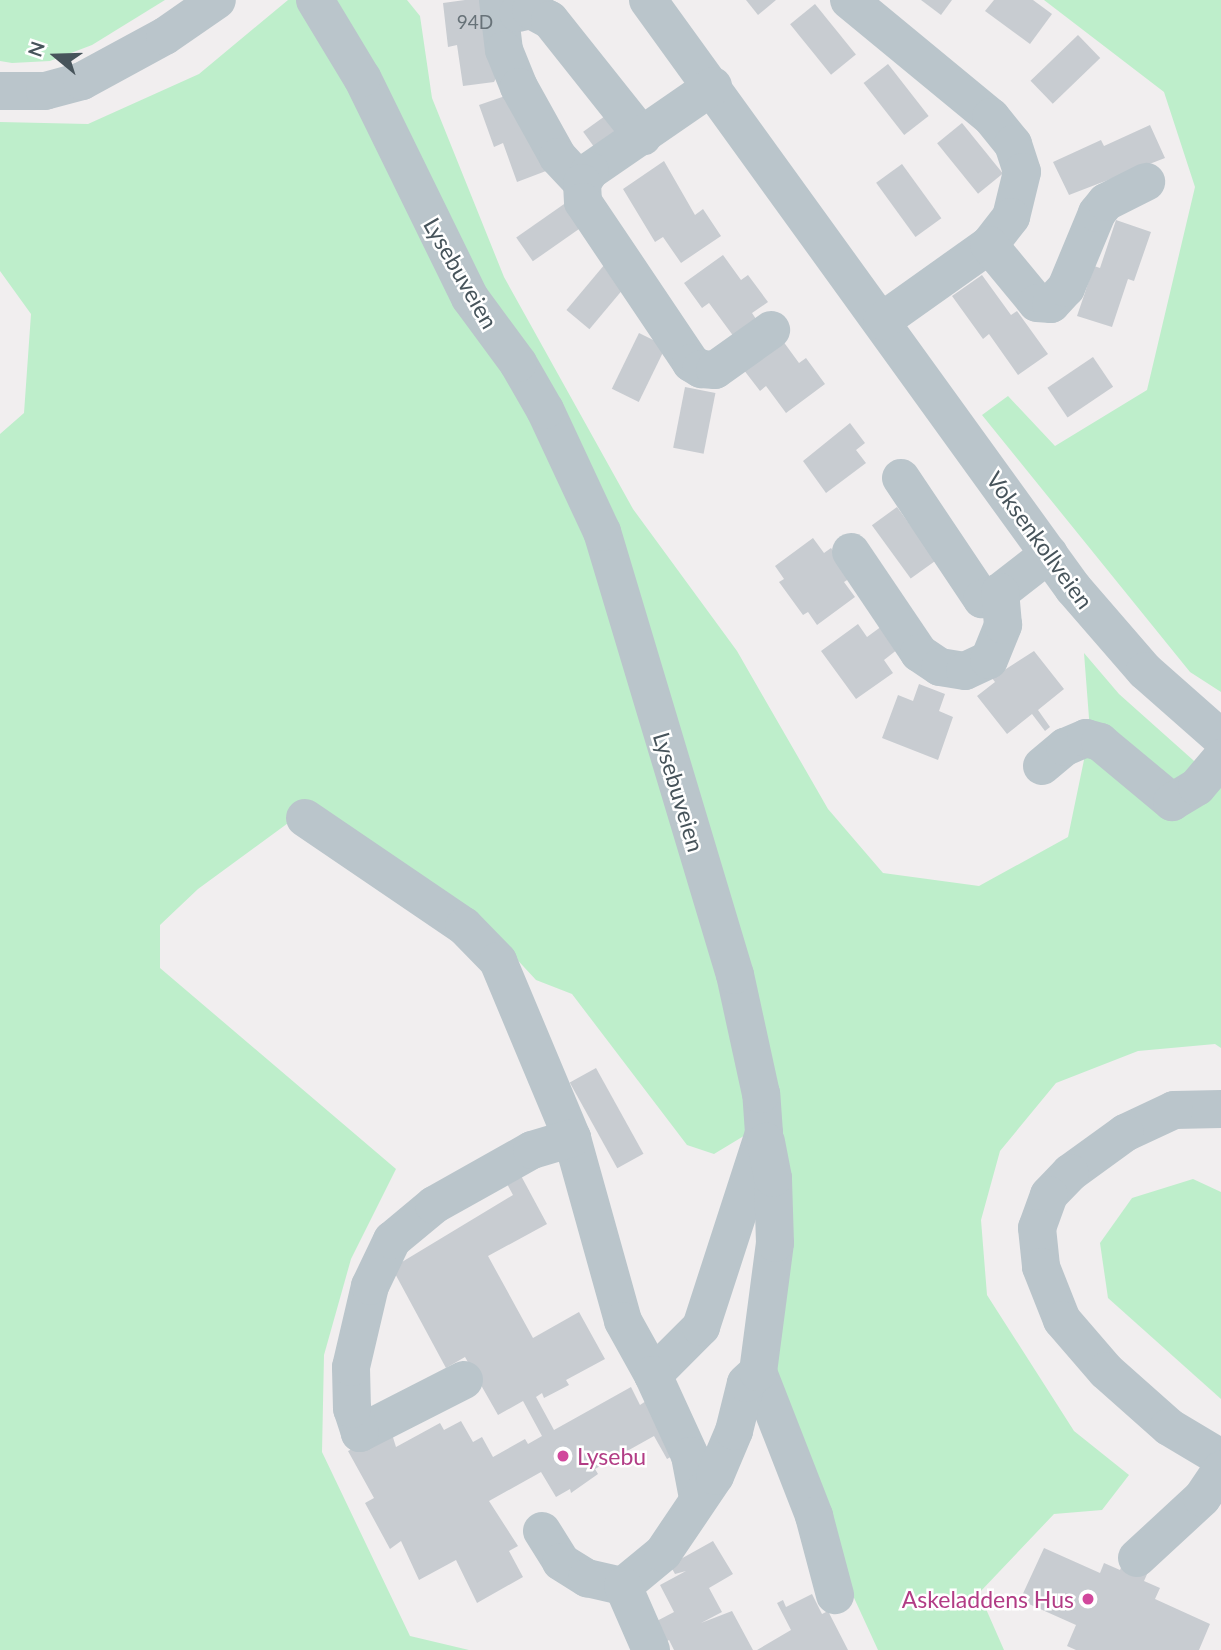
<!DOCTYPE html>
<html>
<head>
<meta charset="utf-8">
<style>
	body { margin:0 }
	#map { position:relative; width:1221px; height:1650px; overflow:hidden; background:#f1eeef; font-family:Lato,sans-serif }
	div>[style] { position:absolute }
	.green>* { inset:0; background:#beeecb }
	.building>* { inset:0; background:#c8ccd1; transform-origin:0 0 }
	.minor>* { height:38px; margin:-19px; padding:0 19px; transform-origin:19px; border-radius:19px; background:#bac5cb }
	.dots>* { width:19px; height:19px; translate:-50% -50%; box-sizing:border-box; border:4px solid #fff; border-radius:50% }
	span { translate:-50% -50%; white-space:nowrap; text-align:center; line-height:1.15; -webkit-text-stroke:5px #fff; paint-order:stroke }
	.number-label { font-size:19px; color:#677278 }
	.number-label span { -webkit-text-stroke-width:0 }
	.street-label { font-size:23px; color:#47545b }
	.hotel-label { font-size:23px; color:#b23c85 }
	.left { translate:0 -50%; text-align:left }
	.right { translate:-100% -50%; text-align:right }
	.north { position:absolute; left:21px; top:21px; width:70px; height:70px; -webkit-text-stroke:5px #fff; paint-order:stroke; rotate:289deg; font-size:19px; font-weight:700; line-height:28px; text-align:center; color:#47545b }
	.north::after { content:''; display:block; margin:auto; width:24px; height:32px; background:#47545b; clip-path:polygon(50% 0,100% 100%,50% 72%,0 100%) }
</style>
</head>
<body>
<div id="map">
	<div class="green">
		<i style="clip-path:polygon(0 0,165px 0,92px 45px,50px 61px,12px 63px,0 61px)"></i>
		<i style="clip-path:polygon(288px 0,407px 0,420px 16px,432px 98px,504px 277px,633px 509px,737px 651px,828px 809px,883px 873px,979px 886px,1068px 837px,1090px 731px,1084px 653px,1119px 694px,1221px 785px,1221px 1048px,1215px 1044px,1138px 1051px,1056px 1083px,1000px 1151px,981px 1220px,987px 1295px,1074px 1431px,1129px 1475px,1102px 1510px,1054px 1514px,979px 1593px,1004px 1650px,878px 1650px,763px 1400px,780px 1114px,714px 1154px,687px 1145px,572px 994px,536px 980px,473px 912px,310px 807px,198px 889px,160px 925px,160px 968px,396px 1169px,351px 1259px,324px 1355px,322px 1452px,410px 1636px,469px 1650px,0 1650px,0 434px,24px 413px,31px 314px,0 271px,0 122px,88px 124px,199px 74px)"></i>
		<i style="clip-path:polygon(1044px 0,1221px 0,1221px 692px,1190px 672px,982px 415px,1008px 396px,1055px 446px,1147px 390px,1195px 187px,1164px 92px)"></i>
		<i style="clip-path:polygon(1193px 1179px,1221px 1192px,1221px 1399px,1108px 1298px,1100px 1243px,1132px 1198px)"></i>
	</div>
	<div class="building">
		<i style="clip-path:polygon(465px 0,506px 0,523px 26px,494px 82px,463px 86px,457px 45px,448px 47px,443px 3px)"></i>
		<i style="clip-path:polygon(746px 0,776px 0,758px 15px)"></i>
		<i style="clip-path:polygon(921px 0,952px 0,941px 15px)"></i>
		<i style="clip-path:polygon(994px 0,1033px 0,1052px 14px,1030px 44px,985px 11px)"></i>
		<i style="left:815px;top:4px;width:65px;height:32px;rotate:51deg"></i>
		<i style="left:1078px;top:35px;width:32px;height:66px;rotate:46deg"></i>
		<i style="left:888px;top:64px;width:66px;height:31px;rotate:52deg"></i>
		<i style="clip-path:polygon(508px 95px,546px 171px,517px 182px,503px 143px,494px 147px,479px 105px)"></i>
		<i style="left:605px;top:116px;width:26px;height:27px;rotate:54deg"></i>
		<i style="left:962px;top:123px;width:65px;height:32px;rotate:51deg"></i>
		<i style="clip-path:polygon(1150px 125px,1165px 158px,1069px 195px,1053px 162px,1101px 140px,1104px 146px)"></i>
		<i style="clip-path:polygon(664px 161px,695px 215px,703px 209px,721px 236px,681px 263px,663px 237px,655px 242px,623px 189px)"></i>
		<i style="left:902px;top:164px;width:67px;height:32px;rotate:54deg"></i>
		<i style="left:567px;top:202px;width:29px;height:62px;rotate:55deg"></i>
		<i style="clip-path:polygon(1116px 220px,1151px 232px,1134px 281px,1128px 279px,1112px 327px,1077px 316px,1094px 266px,1100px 268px)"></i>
		<i style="clip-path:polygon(723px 255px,741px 280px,748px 275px,768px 302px,752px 313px,760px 325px,737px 341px,709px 303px,702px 308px,684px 283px)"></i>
		<i style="left:605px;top:264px;width:30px;height:60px;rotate:40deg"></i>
		<i style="clip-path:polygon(982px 275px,1011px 315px,1017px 311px,1048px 354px,1018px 375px,989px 334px,983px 339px,952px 296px)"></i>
		<i style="left:639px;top:333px;width:30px;height:62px;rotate:26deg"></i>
		<i style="clip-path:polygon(780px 337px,799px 363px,806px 358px,825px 384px,786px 413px,766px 386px,760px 391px,740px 365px)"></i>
		<i style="left:1093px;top:357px;width:36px;height:55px;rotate:56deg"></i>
		<i style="left:685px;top:387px;width:31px;height:62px;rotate:11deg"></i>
		<i style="clip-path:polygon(850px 423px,865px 443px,856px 450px,866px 463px,826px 493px,803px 461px)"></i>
		<i style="left:897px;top:507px;width:66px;height:31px;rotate:54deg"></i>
		<i style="clip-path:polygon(813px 538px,824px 553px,831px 548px,852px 577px,844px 582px,855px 597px,817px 625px,808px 612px,803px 615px,779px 582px,784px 579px,775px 566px)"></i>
		<i style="clip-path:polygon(858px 624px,867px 637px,882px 626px,898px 649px,884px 660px,893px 673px,856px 699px,821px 651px)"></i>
		<i style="clip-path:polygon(1034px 651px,1064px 689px,1038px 710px,1050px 727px,1045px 731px,1032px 714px,1007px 734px,977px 696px,995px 682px,992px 678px)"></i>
		<i style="clip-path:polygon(919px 684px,945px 694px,939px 711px,953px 717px,938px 760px,882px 738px,898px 695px,913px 701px)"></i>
		<i style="left:596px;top:1068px;width:98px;height:30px;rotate:61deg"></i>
		<i style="clip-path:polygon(519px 1172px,547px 1224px,488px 1256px,533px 1338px,579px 1312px,605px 1359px,566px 1380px,569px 1385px,544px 1398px,542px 1393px,536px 1397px,554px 1430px,631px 1387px,640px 1405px,646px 1401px,676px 1454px,667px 1459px,654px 1436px,595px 1469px,598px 1474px,571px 1493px,570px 1489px,556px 1497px,541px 1472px,489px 1501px,518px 1546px,509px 1551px,523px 1577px,477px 1603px,456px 1560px,419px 1580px,401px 1541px,390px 1549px,365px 1503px,374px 1498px,348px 1451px,391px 1431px,396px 1447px,440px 1423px,444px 1430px,461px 1421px,473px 1442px,482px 1437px,493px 1457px,525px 1439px,528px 1444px,542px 1436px,523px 1401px,498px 1415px,465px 1357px,446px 1368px,392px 1268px,513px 1195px,505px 1180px)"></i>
		<i style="clip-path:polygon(713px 1541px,733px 1574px,709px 1588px,722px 1612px,701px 1623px,732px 1611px,753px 1650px,674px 1650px,669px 1640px,664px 1643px,653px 1623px,674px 1612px,660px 1585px,686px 1571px,675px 1574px,670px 1565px)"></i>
		<i style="clip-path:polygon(1044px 1548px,1100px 1573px,1104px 1563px,1120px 1570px,1124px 1561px,1148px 1572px,1144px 1581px,1160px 1588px,1155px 1599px,1210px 1624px,1199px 1650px,1076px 1650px,1067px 1646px,1076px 1625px,1020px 1600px)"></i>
		<i style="clip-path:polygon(812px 1594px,822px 1614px,828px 1611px,848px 1650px,757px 1650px,791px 1630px,777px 1603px,783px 1600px,786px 1607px)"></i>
	</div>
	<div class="minor">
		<i style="left:498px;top:0;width:50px;rotate:83.2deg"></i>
		<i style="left:504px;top:50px;width:40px;rotate:68deg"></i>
		<i style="left:519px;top:87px;width:80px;rotate:60.9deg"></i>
		<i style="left:558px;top:157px;width:35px;rotate:47deg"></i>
		<i style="left:648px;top:0;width:726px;rotate:54.14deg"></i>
		<i style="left:1073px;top:588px;width:110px;rotate:49.1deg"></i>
		<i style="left:1145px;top:671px;width:101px;rotate:41.4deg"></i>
		<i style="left:849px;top:0;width:184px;rotate:39.5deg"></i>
		<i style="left:991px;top:117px;width:35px;rotate:51deg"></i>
		<i style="left:1013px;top:144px;width:29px;rotate:72deg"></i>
		<i style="left:1022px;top:172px;width:46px;rotate:103.7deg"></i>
		<i style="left:1011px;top:217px;width:36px;rotate:128deg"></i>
		<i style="left:989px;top:245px;width:131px;rotate:144.6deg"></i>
		<i style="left:518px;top:13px;width:13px;rotate:-13deg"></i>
		<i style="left:531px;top:10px;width:21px;rotate:28deg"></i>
		<i style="left:550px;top:20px;width:149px;rotate:51.5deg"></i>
		<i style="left:713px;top:86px;width:150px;rotate:145.4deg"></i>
		<i style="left:590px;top:171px;width:14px;rotate:124deg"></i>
		<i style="left:582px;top:183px;width:19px;rotate:87deg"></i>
		<i style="left:583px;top:202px;width:194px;rotate:56.1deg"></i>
		<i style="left:691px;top:363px;width:12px;rotate:31deg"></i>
		<i style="left:701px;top:369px;width:14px;rotate:4deg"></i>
		<i style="left:715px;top:370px;width:69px;rotate:-35.5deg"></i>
		<i style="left:0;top:91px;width:45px"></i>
		<i style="left:45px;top:91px;width:38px;rotate:-15deg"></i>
		<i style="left:82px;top:81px;width:94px;rotate:-28.5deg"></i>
		<i style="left:165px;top:36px;width:63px;rotate:-34.7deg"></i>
		<i style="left:989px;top:245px;width:75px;rotate:50.4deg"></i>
		<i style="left:1037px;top:303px;width:14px;rotate:4deg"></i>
		<i style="left:1051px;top:304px;width:22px;rotate:-47deg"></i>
		<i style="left:1066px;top:288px;width:81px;rotate:-67.5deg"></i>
		<i style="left:1097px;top:213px;width:14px;rotate:-51deg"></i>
		<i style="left:1106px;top:202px;width:45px;rotate:-26.6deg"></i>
		<i style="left:901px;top:478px;width:146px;rotate:56.2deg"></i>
		<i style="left:982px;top:599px;width:19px;rotate:-21deg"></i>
		<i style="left:1000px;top:592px;width:62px;rotate:-37.8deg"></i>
		<i style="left:851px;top:552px;width:122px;rotate:56deg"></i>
		<i style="left:919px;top:653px;width:25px;rotate:34deg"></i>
		<i style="left:940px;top:667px;width:25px;rotate:9deg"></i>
		<i style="left:965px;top:671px;width:26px;rotate:-25deg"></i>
		<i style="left:989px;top:660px;width:38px;rotate:-68deg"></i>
		<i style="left:1003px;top:625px;width:33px;rotate:-95deg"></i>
		<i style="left:1042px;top:766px;width:30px;rotate:-40deg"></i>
		<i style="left:1065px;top:747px;width:23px;rotate:-23deg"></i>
		<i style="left:1086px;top:738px;width:15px;rotate:16deg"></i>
		<i style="left:1100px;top:742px;width:94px;rotate:39.8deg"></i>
		<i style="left:1172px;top:802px;width:29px;rotate:-31deg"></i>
		<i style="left:1197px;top:787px;width:38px;rotate:-50deg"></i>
		<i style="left:305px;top:818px;width:192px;rotate:34.2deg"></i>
		<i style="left:464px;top:926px;width:49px;rotate:45.8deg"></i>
		<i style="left:498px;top:961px;width:192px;rotate:67.3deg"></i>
		<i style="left:572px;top:1138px;width:190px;rotate:74.4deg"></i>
		<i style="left:623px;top:1321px;width:62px;rotate:60.9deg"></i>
		<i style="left:653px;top:1375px;width:68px;rotate:-45deg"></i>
		<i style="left:701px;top:1327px;width:204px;rotate:-72deg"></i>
		<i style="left:764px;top:1133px;width:39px;rotate:-94deg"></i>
		<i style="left:761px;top:1094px;width:122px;rotate:-102.3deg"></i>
		<i style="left:735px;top:975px;width:463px;rotate:-106.7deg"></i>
		<i style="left:602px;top:532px;width:135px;rotate:-115deg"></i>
		<i style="left:545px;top:410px;width:54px;rotate:-119.9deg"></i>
		<i style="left:518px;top:363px;width:81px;rotate:-126.4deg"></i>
		<i style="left:470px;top:298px;width:245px;rotate:-116.1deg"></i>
		<i style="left:362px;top:78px;width:91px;rotate:-121.1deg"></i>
		<i style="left:1221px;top:1109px;width:47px;rotate:178.8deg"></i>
		<i style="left:1174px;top:1110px;width:54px;rotate:154.9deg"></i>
		<i style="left:1125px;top:1133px;width:68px;rotate:144deg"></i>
		<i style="left:1070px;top:1173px;width:30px;rotate:134deg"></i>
		<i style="left:1049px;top:1195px;width:35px;rotate:110deg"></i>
		<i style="left:1037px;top:1228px;width:39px;rotate:84deg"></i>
		<i style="left:1041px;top:1267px;width:57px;rotate:68.4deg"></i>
		<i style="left:1062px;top:1320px;width:67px;rotate:49.2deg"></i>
		<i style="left:1106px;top:1371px;width:84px;rotate:41.6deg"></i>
		<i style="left:1169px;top:1427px;width:61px;rotate:30.8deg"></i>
		<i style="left:758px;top:1372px;width:155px;rotate:68.7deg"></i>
		<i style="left:814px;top:1516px;width:82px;rotate:75.1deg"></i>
		<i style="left:653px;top:1375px;width:89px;rotate:65.4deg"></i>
		<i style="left:690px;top:1456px;width:43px;rotate:79.2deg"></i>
		<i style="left:464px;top:1380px;width:117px;rotate:153deg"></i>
		<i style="left:360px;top:1433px;width:25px;rotate:-108deg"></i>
		<i style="left:352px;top:1409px;width:42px;rotate:-91.4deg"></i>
		<i style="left:351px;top:1367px;width:83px;rotate:-76.8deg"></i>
		<i style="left:370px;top:1286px;width:51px;rotate:-64.4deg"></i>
		<i style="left:392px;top:1240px;width:55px;rotate:-39.8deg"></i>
		<i style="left:434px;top:1205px;width:112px;rotate:-29.3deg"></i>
		<i style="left:532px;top:1150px;width:42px;rotate:-16.7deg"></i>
		<i style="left:542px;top:1531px;width:36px;rotate:58deg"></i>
		<i style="left:561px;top:1562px;width:31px;rotate:32deg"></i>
		<i style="left:587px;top:1578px;width:37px;rotate:13deg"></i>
		<i style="left:623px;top:1586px;width:52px;rotate:-39.5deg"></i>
		<i style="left:663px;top:1553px;width:93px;rotate:-56deg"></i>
		<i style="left:715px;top:1476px;width:49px;rotate:-67.1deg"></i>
		<i style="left:734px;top:1431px;width:49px;rotate:-76deg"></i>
		<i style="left:746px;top:1383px;width:16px;rotate:-43deg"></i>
		<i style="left:758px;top:1372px;width:130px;rotate:-82.5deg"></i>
		<i style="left:775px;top:1243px;width:65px;rotate:-91.8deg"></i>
		<i style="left:773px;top:1178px;width:37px;rotate:-101deg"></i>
		<i style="left:1137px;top:1558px;width:88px;rotate:-42.7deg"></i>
		<i style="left:1202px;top:1498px;width:34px;rotate:-56deg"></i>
		<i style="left:623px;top:1586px;width:70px;rotate:66.4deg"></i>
	</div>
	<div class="dots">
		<i style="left:563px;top:1456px;background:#d1479c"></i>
		<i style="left:1088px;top:1599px;background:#d1479c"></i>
	</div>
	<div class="number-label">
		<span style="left:475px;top:22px">94D</span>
	</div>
	<div class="street-label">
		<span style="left:461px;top:273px;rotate:60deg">Lysebuveien</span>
		<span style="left:1040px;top:540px;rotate:54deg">Voksenkollveien</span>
		<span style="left:679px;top:792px;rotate:73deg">Lysebuveien</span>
	</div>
	<div class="hotel-label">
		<span class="left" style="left:577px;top:1456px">Lysebu</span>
		<span class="right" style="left:1074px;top:1599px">Askeladdens Hus</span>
	</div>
	<div class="north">N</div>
</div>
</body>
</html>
